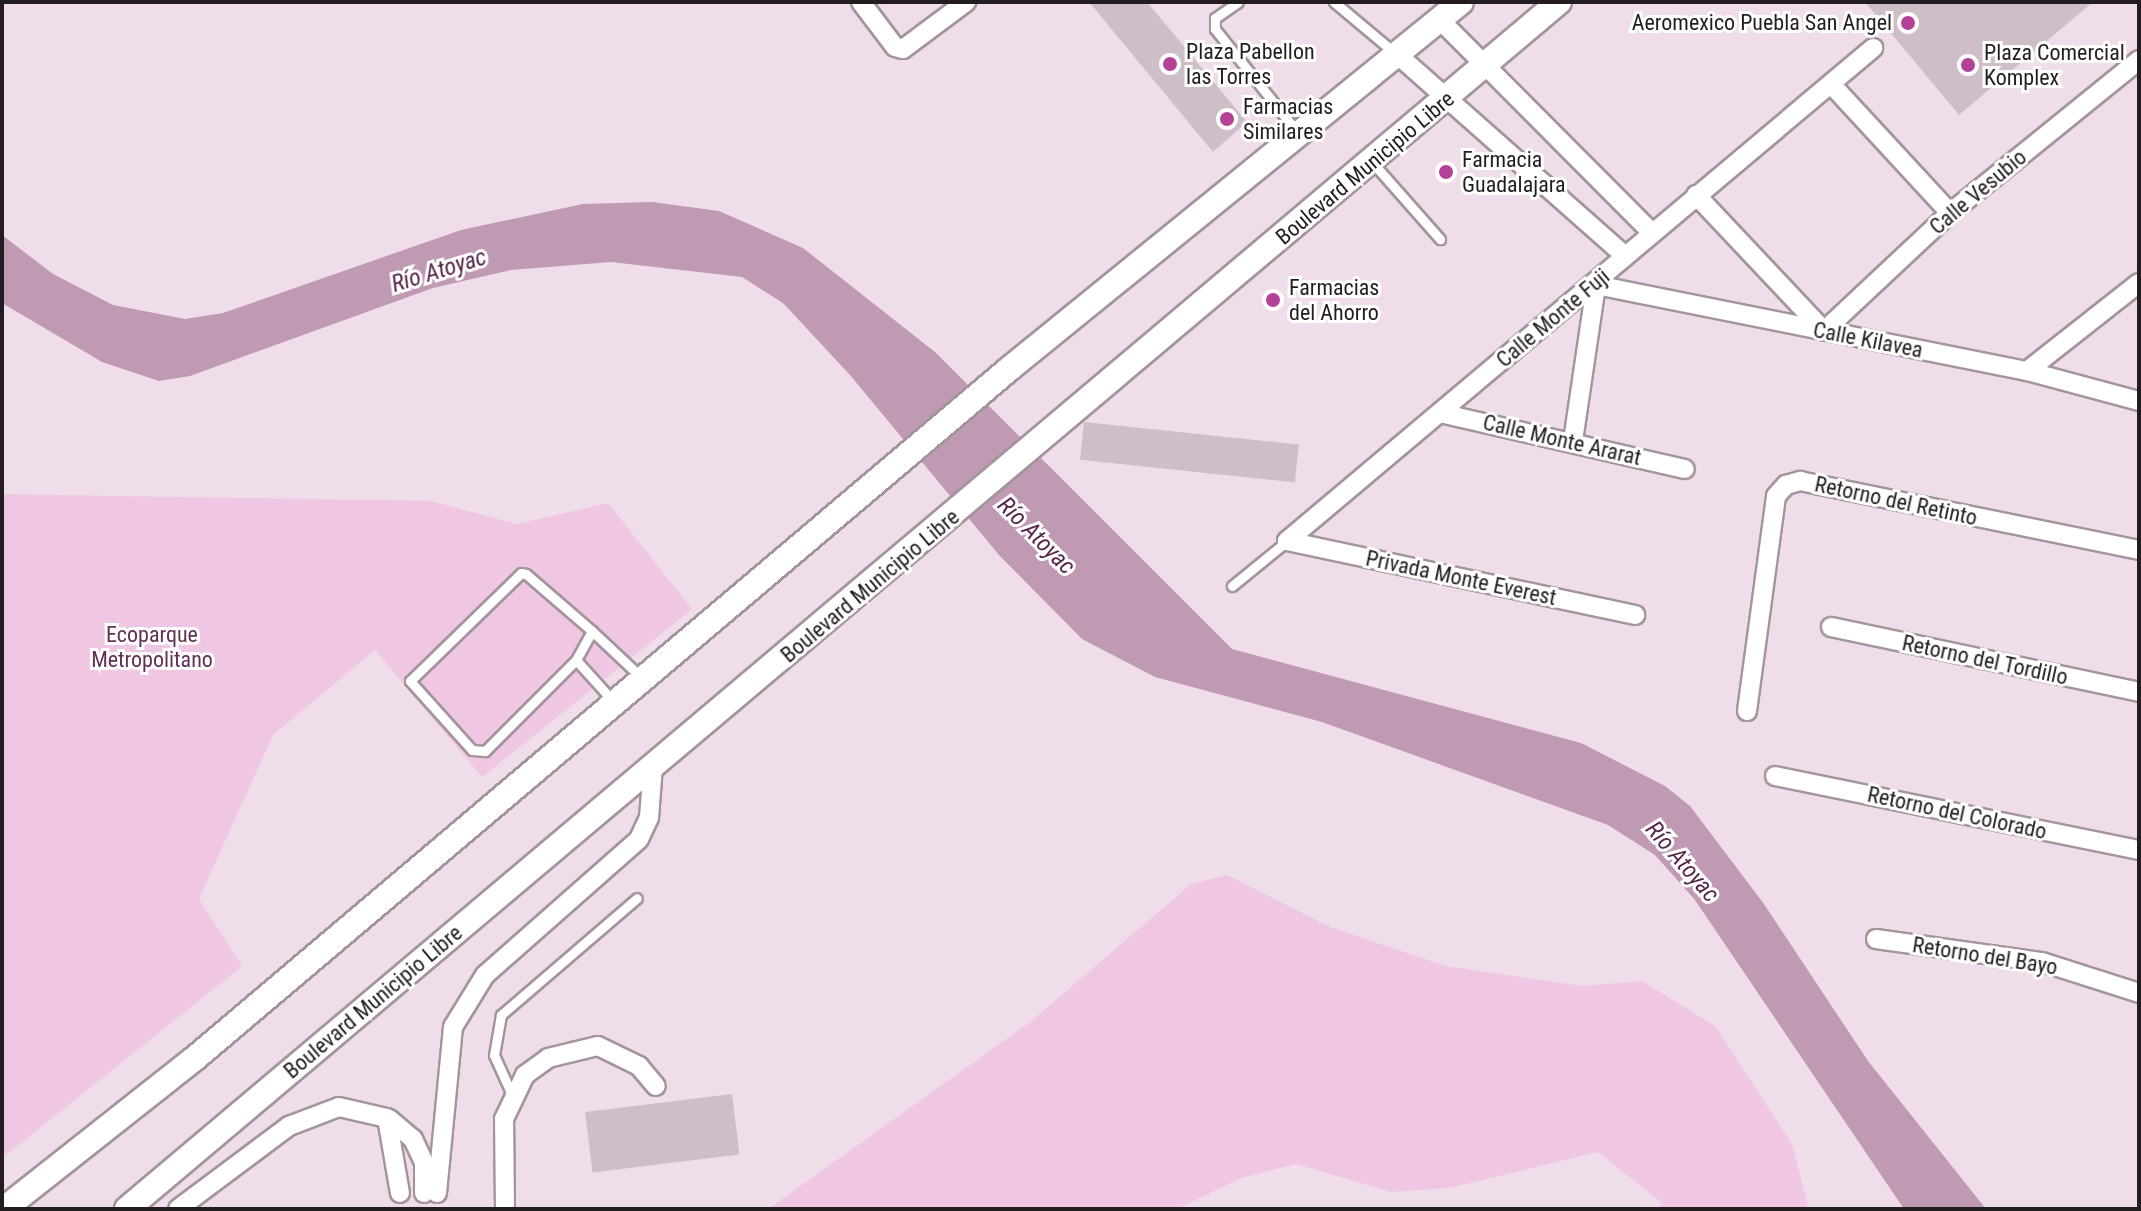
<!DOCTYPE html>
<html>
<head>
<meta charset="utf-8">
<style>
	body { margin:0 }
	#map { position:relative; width:2141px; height:1211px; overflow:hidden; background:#efdee9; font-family:"Roboto Condensed",sans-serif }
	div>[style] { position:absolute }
	.green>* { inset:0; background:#efc7e2 }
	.water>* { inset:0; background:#c099b3 }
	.building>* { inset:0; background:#cebec8; transform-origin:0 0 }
	.roads { filter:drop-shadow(2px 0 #a3949e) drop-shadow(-2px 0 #a3949e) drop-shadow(0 2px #a3949e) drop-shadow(0 -2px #a3949e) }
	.service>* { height:9px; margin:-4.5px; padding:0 4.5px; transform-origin:4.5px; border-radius:4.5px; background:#fff }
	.minor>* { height:18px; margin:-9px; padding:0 9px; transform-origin:9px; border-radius:9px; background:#fff }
	.secondary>* { height:24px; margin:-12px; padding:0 12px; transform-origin:12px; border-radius:12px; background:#fff }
	.dots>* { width:22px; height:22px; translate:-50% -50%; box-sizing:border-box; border:4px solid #fff; border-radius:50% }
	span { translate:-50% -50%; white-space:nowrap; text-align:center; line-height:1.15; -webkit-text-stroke:6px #fff; paint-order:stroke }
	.poi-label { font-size:22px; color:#231d21 }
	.right { translate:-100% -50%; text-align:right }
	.left { translate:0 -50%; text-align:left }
	.street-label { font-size:22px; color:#231d21 }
	.park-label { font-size:22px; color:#623054 }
	.water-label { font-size:24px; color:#562549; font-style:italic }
	.frame { position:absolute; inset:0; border:4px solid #231d21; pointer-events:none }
</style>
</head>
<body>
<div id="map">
	<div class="green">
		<i style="clip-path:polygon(2px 494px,431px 501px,517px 524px,608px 503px,692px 609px,482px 777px,375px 650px,273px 735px,199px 899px,242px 966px,2px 1158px)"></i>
		<i style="clip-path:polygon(1227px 875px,1330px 927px,1446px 966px,1582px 986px,1642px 981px,1715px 1026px,1792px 1144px,1809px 1209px,1660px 1209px,1661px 1202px,1598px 1152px,1449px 1188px,1391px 1192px,1296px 1164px,1241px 1178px,1177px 1209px,768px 1209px,1029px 1023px,1191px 884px)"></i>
	</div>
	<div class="water">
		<i style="clip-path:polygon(652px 202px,719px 211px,803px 248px,935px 352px,1232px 649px,1581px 743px,1665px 786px,1690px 806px,1764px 904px,1868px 1061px,1986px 1209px,1904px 1209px,1695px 900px,1655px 855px,1608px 825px,1322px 722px,1155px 677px,1082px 639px,999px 555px,850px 375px,783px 303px,742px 277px,611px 262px,511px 270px,433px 288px,190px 376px,159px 381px,102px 362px,2px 303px,2px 235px,53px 274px,113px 305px,185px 319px,223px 313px,461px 230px,583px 204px)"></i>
	</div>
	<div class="building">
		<i style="clip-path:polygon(1089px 2px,1147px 2px,1247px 122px,1213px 152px)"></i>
		<i style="clip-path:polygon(1865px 2px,2093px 2px,1959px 115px)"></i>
		<i style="left:1084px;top:422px;width:216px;height:38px;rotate:6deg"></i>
		<i style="left:732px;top:1094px;width:61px;height:148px;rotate:83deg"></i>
	</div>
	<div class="roads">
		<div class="service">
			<i style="left:1238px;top:2px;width:28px;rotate:145deg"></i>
			<i style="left:1215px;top:18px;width:11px;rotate:90deg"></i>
			<i style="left:1215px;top:29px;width:133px;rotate:51.4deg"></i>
			<i style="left:1334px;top:2px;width:81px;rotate:40deg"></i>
			<i style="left:1372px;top:162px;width:103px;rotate:48.6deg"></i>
			<i style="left:1232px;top:586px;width:71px;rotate:-39.3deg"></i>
			<i style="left:592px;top:631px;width:33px;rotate:119deg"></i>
			<i style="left:576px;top:660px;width:129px;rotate:135deg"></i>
			<i style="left:485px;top:751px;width:13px;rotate:-176deg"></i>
			<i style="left:472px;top:750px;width:93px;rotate:-131.9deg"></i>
			<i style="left:410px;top:681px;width:155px;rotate:-44.2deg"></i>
			<i style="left:521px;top:573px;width:5px;rotate:11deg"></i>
			<i style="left:526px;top:574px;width:87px;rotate:40.8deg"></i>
			<i style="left:592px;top:631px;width:67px;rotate:43.2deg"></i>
			<i style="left:576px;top:660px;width:55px;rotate:47.9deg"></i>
			<i style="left:513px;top:1097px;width:46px;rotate:-114.3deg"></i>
			<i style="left:494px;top:1055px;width:41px;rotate:-80.1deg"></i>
			<i style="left:501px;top:1015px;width:179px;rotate:-40.7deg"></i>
		</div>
		<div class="minor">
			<i style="left:861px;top:2px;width:56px;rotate:52.9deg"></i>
			<i style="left:895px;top:47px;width:8px;rotate:14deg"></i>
			<i style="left:903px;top:49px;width:79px;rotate:-36.7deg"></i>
			<i style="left:1441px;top:21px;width:299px;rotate:45.1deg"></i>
			<i style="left:1399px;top:56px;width:302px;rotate:41.5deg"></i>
			<i style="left:1831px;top:84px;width:176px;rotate:47.3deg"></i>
			<i style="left:1696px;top:195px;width:187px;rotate:46.7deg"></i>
			<i style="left:1824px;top:331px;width:173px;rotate:-43.1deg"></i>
			<i style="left:1950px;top:213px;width:243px;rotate:-39deg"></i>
			<i style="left:2027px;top:371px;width:142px;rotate:-38.2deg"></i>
			<i style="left:1440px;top:413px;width:251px;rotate:12.9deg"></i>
			<i style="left:1573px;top:441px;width:158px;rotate:-81.6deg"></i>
			<i style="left:1596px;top:285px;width:439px;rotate:11.3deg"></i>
			<i style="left:2027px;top:371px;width:116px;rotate:15deg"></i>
			<i style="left:1287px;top:541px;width:766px;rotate:-40.07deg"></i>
			<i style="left:1287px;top:541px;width:356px;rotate:12deg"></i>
			<i style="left:1831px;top:627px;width:315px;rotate:11.9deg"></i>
			<i style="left:1747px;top:711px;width:217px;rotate:-82.3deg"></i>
			<i style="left:1776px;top:496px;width:15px;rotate:-48deg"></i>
			<i style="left:1786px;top:485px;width:15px;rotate:-16deg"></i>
			<i style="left:1800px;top:481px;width:346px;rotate:11.5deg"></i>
			<i style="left:1775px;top:776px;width:371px;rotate:11.5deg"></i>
			<i style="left:1876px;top:939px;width:168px;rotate:7.9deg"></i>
			<i style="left:2042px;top:962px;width:102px;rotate:17.7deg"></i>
			<i style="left:389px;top:1119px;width:31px;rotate:40deg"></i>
			<i style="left:413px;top:1139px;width:26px;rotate:65deg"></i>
			<i style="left:424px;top:1163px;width:30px;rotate:90deg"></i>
			<i style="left:437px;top:1193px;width:167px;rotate:-84.5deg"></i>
			<i style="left:453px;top:1027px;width:61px;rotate:-58.4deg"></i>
			<i style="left:485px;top:975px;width:205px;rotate:-41.4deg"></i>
			<i style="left:639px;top:839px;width:23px;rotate:-65deg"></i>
			<i style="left:649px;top:818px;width:52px;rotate:-85.6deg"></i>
			<i style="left:178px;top:1209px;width:139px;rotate:-36.8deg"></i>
			<i style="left:289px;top:1126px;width:53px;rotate:-20.8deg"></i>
			<i style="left:339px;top:1107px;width:49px;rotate:12.9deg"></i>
			<i style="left:387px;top:1118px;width:76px;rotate:80.2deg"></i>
			<i style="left:505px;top:1209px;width:90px;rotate:-90.6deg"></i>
			<i style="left:504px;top:1119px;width:49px;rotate:-64.5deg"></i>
			<i style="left:525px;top:1075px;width:29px;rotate:-36deg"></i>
			<i style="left:548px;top:1058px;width:51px;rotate:-13.5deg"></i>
			<i style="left:598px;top:1046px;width:46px;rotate:26deg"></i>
			<i style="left:639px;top:1066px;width:26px;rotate:50deg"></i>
		</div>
		<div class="secondary">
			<i style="left:4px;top:1209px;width:242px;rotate:-38.3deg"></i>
			<i style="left:194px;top:1059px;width:1068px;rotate:-40.25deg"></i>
			<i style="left:1009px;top:369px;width:582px;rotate:-39.07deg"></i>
			<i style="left:127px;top:1209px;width:1873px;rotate:-40.13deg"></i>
		</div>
	</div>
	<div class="dots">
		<i style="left:1908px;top:23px;background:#b54098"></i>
		<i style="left:1170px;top:64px;background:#b54098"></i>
		<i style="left:1968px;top:65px;background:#b54098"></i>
		<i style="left:1227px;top:119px;background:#b54098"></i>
		<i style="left:1446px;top:172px;background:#b54098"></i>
		<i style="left:1273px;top:300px;background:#b54098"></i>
	</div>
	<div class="poi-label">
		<span class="right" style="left:1892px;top:23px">Aeromexico Puebla San Angel</span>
		<span class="left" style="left:1186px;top:64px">Plaza Pabellon<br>las Torres</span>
		<span class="left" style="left:1984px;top:65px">Plaza Comercial<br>Komplex</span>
		<span class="left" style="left:1243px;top:119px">Farmacias<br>Similares</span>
		<span class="left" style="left:1462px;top:172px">Farmacia<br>Guadalajara</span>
		<span class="left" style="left:1289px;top:300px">Farmacias<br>del Ahorro</span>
	</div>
	<div class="street-label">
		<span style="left:1365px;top:168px;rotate:-40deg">Boulevard Municipio Libre</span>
		<span style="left:1978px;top:192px;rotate:-40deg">Calle Vesubio</span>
		<span style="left:1553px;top:318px;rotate:-40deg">Calle Monte Fuji</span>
		<span style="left:1868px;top:340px;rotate:11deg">Calle Kilavea</span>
		<span style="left:1562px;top:440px;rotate:13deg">Calle Monte Ararat</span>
		<span style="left:1896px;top:501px;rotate:12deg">Retorno del Retinto</span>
		<span style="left:1461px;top:578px;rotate:12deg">Privada Monte Everest</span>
		<span style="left:870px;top:586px;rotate:-40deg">Boulevard Municipio Libre</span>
		<span style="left:1985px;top:660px;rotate:12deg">Retorno del Tordillo</span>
		<span style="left:1957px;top:813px;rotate:12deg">Retorno del Colorado</span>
		<span style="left:1985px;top:956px;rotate:9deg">Retorno del Bayo</span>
		<span style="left:373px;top:1002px;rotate:-40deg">Boulevard Municipio Libre</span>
	</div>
	<div class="park-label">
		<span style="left:152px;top:647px">Ecoparque<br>Metropolitano</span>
	</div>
	<div class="water-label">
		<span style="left:439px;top:271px;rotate:-17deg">Río Atoyac</span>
		<span style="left:1036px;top:536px;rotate:45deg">Río Atoyac</span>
		<span style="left:1682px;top:862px;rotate:49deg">Río Atoyac</span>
	</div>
	<div class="frame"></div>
</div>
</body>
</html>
